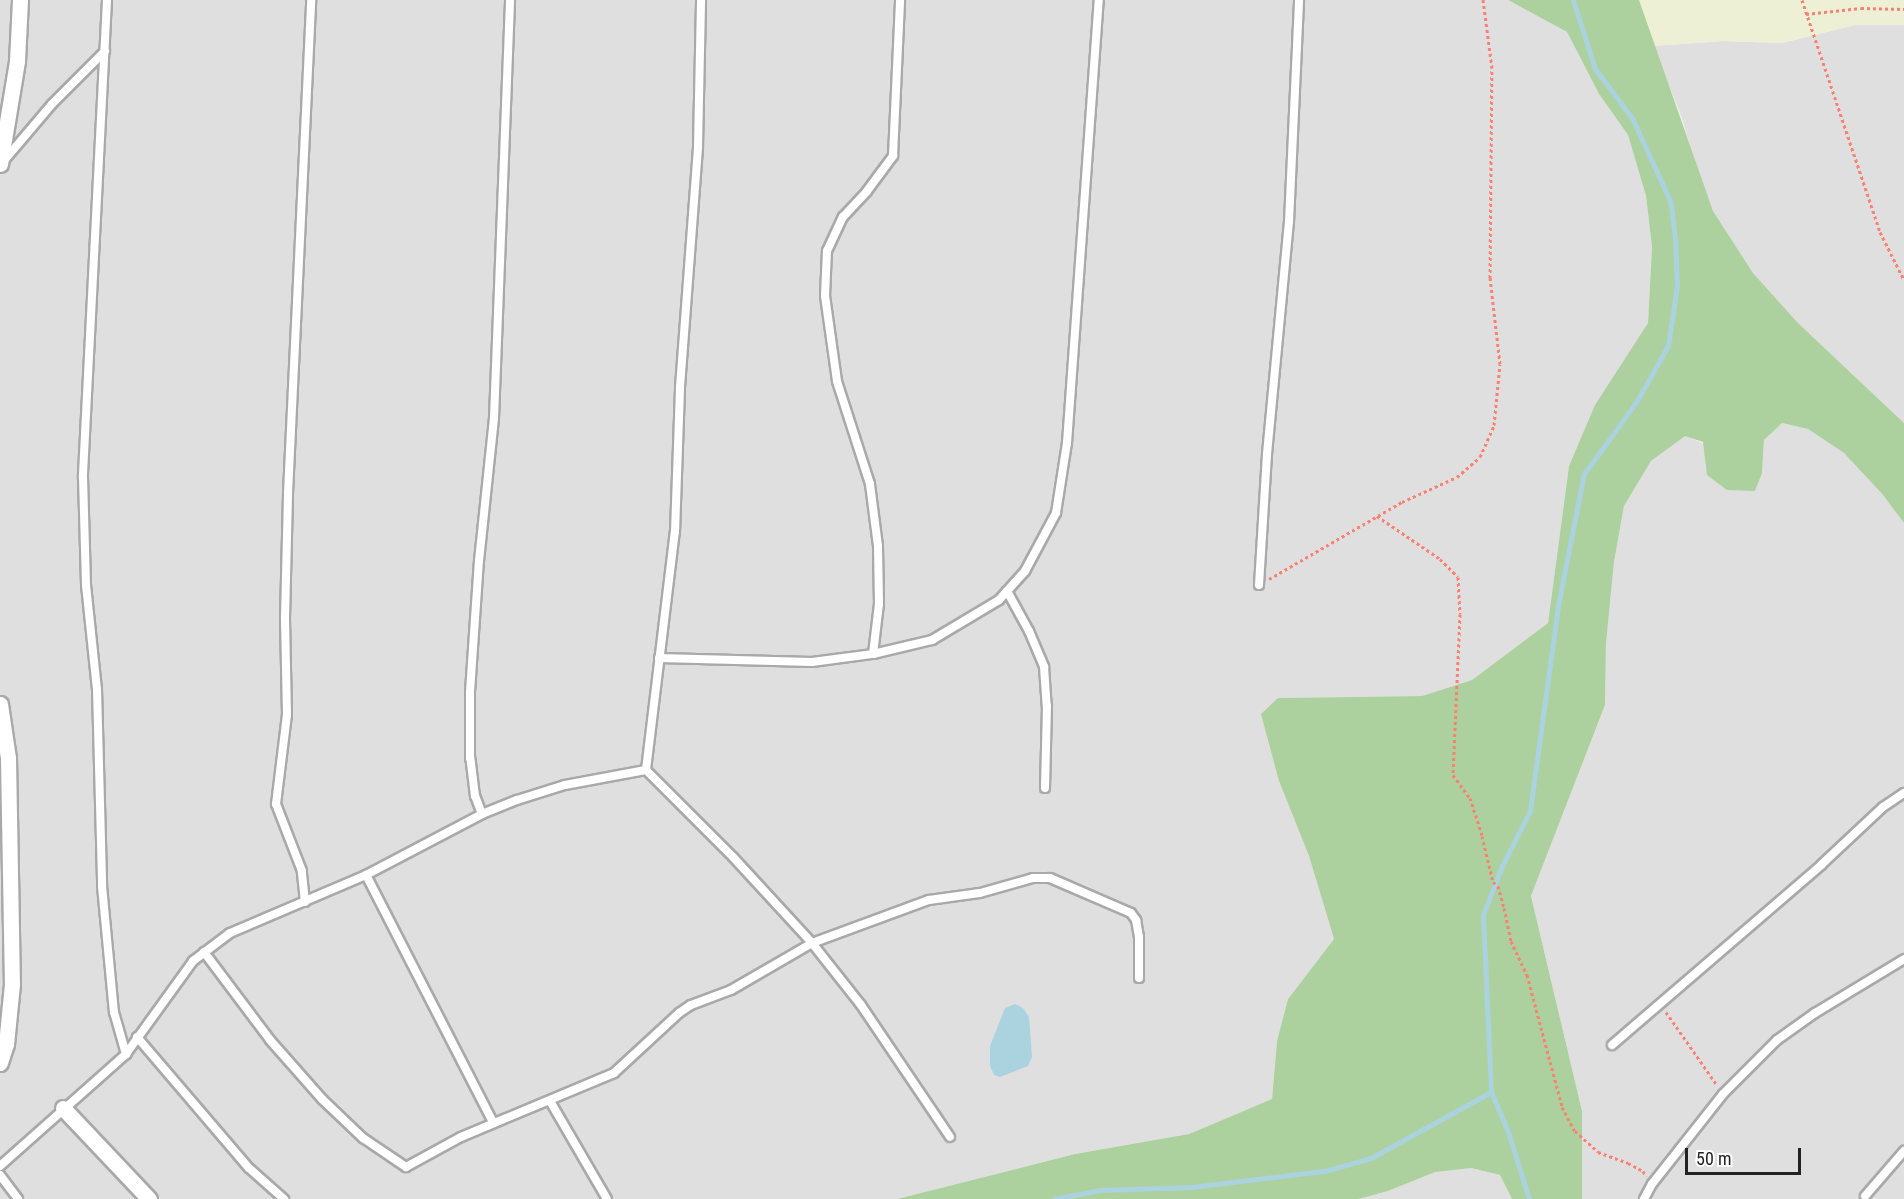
<!DOCTYPE html>
<html>
<head>
<meta charset="utf-8">
<style>
	body { margin:0 }
	#map { position:relative; width:1904px; height:1199px; overflow:hidden; background:#f2efe9; font-family:"Roboto Condensed",sans-serif }
	div>[style] { position:absolute }
	.residential>* { inset:0; background:#e0dfdf }
	.farmland>* { inset:0; background:#eef0d5 }
	.forest>* { inset:0; background:#add19e }
	.water>* { inset:0; background:#aad3df }
	.stream>* { height:4.5px; margin:-2.25px; padding:0 2.25px; transform-origin:2.25px; border-radius:2.25px; background:#aad3df }
	.path>* { height:3px; margin-top:-1.5px; transform-origin:0; background:repeating-linear-gradient(90deg,#fa8072 0 3px,transparent 0 6px) }
	.roads { filter:drop-shadow(2px 0 #a9a9a9) drop-shadow(-2px 0 #a9a9a9) drop-shadow(0 2px #a9a9a9) drop-shadow(0 -2px #a9a9a9) }
	.service>* { height:8px; margin:-4px; padding:0 4px; transform-origin:4px; border-radius:4px; background:#fff }
	.minor>* { height:15px; margin:-7.5px; padding:0 7.5px; transform-origin:7.5px; border-radius:7.5px; background:#fff }
	span { translate:-50% -50%; white-space:nowrap; text-align:center; line-height:1.15; -webkit-text-stroke:6px #fff; paint-order:stroke }
	.scale { position:absolute; left:1685px; top:1148px; width:116px; height:27px; box-sizing:border-box; border:3px solid #222; border-top:0; padding-left:8px; font-size:18px; line-height:21px; white-space:nowrap; color:#222; -webkit-text-stroke:4px #fff; paint-order:stroke }
</style>
</head>
<body>
<div id="map">
	<div class="residential">
		<i style="clip-path:polygon(0 0,1508px 0,1567px 32px,1599px 94px,1628px 135px,1646px 196px,1652px 247px,1648px 323px,1569px 466px,1548px 623px,1472px 680px,1422px 696px,1278px 698px,1279px 781px,1309px 856px,1334px 939px,1288px 999px,1277px 1041px,1272px 1099px,1189px 1134px,1075px 1154px,897px 1199px,0 1199px)"></i>
		<i style="clip-path:polygon(1855px 25px,1904px 25px,1904px 423px,1798px 323px,1753px 273px,1713px 211px,1699px 175px,1681px 115px,1653px 46px,1724px 41px,1782px 43px)"></i>
		<i style="clip-path:polygon(1782px 423px,1808px 429px,1844px 453px,1883px 495px,1904px 523px,1904px 1199px,1582px 1199px,1582px 1111px,1531px 896px,1605px 705px,1606px 644px,1614px 562px,1624px 506px,1651px 461px,1685px 435px,1762px 473px,1764px 440px)"></i>
		<i style="clip-path:polygon(1471px 1168px,1500px 1175px,1512px 1199px,1359px 1199px,1388px 1191px,1435px 1171px)"></i>
	</div>
	<div class="farmland">
		<i style="clip-path:polygon(1639px 0,1904px 0,1904px 25px,1855px 25px,1782px 43px,1724px 41px,1653px 46px)"></i>
	</div>
	<div class="forest">
		<i style="clip-path:polygon(1508px 0,1639px 0,1713px 211px,1753px 273px,1798px 323px,1904px 423px,1904px 523px,1883px 495px,1844px 453px,1808px 429px,1782px 423px,1764px 440px,1762px 473px,1755px 491px,1727px 490px,1707px 475px,1703px 442px,1685px 436px,1651px 461px,1624px 506px,1614px 562px,1606px 644px,1605px 705px,1531px 896px,1582px 1111px,1582px 1199px,1512px 1199px,1500px 1175px,1471px 1168px,1435px 1172px,1388px 1191px,1359px 1199px,897px 1199px,1075px 1154px,1189px 1134px,1272px 1099px,1277px 1041px,1288px 999px,1334px 939px,1309px 856px,1279px 781px,1261px 714px,1278px 698px,1422px 696px,1472px 680px,1548px 623px,1569px 466px,1595px 405px,1648px 323px,1652px 247px,1646px 196px,1628px 135px,1599px 94px,1567px 32px)"></i>
	</div>
	<div class="water">
		<i style="clip-path:polygon(1015px 1004px,1023px 1008px,1029px 1017px,1032px 1057px,1028px 1066px,1000px 1077px,994px 1075px,990px 1066px,990px 1046px,1005px 1008px)"></i>
	</div>
	<div class="stream">
		<i style="left:1054px;top:1199px;width:47px;rotate:-11.1deg"></i>
		<i style="left:1100px;top:1190px;width:92px;rotate:-1.9deg"></i>
		<i style="left:1192px;top:1187px;width:134px;rotate:-6.9deg"></i>
		<i style="left:1325px;top:1171px;width:48px;rotate:-15.8deg"></i>
		<i style="left:1371px;top:1158px;width:137px;rotate:-28.8deg"></i>
		<i style="left:1529px;top:1199px;width:70px;rotate:-107.4deg"></i>
		<i style="left:1508px;top:1132px;width:43px;rotate:-113deg"></i>
		<i style="left:1491px;top:1092px;width:177px;rotate:-92.6deg"></i>
		<i style="left:1483px;top:915px;width:53px;rotate:-68.8deg"></i>
		<i style="left:1502px;top:866px;width:62px;rotate:-63deg"></i>
		<i style="left:1530px;top:811px;width:207px;rotate:-82.2deg"></i>
		<i style="left:1558px;top:606px;width:135px;rotate:-78.9deg"></i>
		<i style="left:1584px;top:474px;width:90px;rotate:-54deg"></i>
		<i style="left:1637px;top:401px;width:63px;rotate:-60.6deg"></i>
		<i style="left:1668px;top:346px;width:61px;rotate:-81.5deg"></i>
		<i style="left:1677px;top:286px;width:47px;rotate:-92.4deg"></i>
		<i style="left:1675px;top:239px;width:38px;rotate:-97deg"></i>
		<i style="left:1670px;top:201px;width:89px;rotate:-114.6deg"></i>
		<i style="left:1633px;top:120px;width:64px;rotate:-126.7deg"></i>
		<i style="left:1595px;top:69px;width:72px;rotate:-107.7deg"></i>
	</div>
	<div class="path">
		<i style="left:1802px;top:0;width:245px;rotate:71.4deg"></i>
		<i style="left:1880px;top:232px;width:54px;rotate:63.4deg"></i>
		<i style="left:1806px;top:14px;width:55px;rotate:-6.2deg"></i>
		<i style="left:1861px;top:8px;width:43px;rotate:1.3deg"></i>
		<i style="left:1377px;top:516px;width:76px;rotate:34.3deg"></i>
		<i style="left:1440px;top:559px;width:25px;rotate:45deg"></i>
		<i style="left:1458px;top:577px;width:37px;rotate:87deg"></i>
		<i style="left:1460px;top:614px;width:161px;rotate:92.5deg"></i>
		<i style="left:1453px;top:775px;width:29px;rotate:54deg"></i>
		<i style="left:1470px;top:798px;width:40px;rotate:72deg"></i>
		<i style="left:1482px;top:836px;width:47px;rotate:76.6deg"></i>
		<i style="left:1493px;top:882px;width:6px;rotate:39deg"></i>
		<i style="left:1498px;top:886px;width:23px;rotate:75deg"></i>
		<i style="left:1504px;top:908px;width:34px;rotate:78deg"></i>
		<i style="left:1511px;top:941px;width:38px;rotate:65deg"></i>
		<i style="left:1527px;top:975px;width:137px;rotate:75.1deg"></i>
		<i style="left:1562px;top:1107px;width:27px;rotate:62deg"></i>
		<i style="left:1575px;top:1131px;width:31px;rotate:42deg"></i>
		<i style="left:1598px;top:1152px;width:32px;rotate:20deg"></i>
		<i style="left:1628px;top:1163px;width:17px;rotate:28deg"></i>
		<i style="left:1643px;top:1171px;width:6px;rotate:59deg"></i>
		<i style="left:1269px;top:579px;width:154px;rotate:-30.1deg"></i>
		<i style="left:1402px;top:502px;width:60px;rotate:-24.4deg"></i>
		<i style="left:1457px;top:477px;width:30px;rotate:-41deg"></i>
		<i style="left:1480px;top:457px;width:35px;rotate:-66deg"></i>
		<i style="left:1494px;top:425px;width:61px;rotate:-84.4deg"></i>
		<i style="left:1500px;top:364px;width:87px;rotate:-96.6deg"></i>
		<i style="left:1490px;top:278px;width:210px;rotate:-89.5deg"></i>
		<i style="left:1492px;top:68px;width:69px;rotate:-97.5deg"></i>
		<i style="left:1666px;top:1012px;width:89px;rotate:55.1deg"></i>
	</div>
	<div class="roads">
		<div class="service">
			<i style="left:107px;top:0;width:478px;rotate:92.9deg"></i>
			<i style="left:83px;top:477px;width:108px;rotate:88.4deg"></i>
			<i style="left:86px;top:585px;width:105px;rotate:84deg"></i>
			<i style="left:97px;top:689px;width:197px;rotate:88.5deg"></i>
			<i style="left:102px;top:886px;width:127px;rotate:84.6deg"></i>
			<i style="left:114px;top:1012px;width:44px;rotate:74.1deg"></i>
			<i style="left:2px;top:163px;width:77px;rotate:-49.7deg"></i>
			<i style="left:52px;top:104px;width:75px;rotate:-45deg"></i>
			<i style="left:1259px;top:585px;width:131px;rotate:-86.5deg"></i>
			<i style="left:1267px;top:454px;width:233px;rotate:-84.6deg"></i>
			<i style="left:1289px;top:222px;width:222px;rotate:-87.4deg"></i>
			<i style="left:1007px;top:591px;width:46px;rotate:61.2deg"></i>
			<i style="left:1029px;top:631px;width:39px;rotate:67deg"></i>
			<i style="left:1044px;top:667px;width:39px;rotate:86deg"></i>
			<i style="left:1047px;top:706px;width:82px;rotate:91.4deg"></i>
			<i style="left:873px;top:654px;width:50px;rotate:-83.2deg"></i>
			<i style="left:879px;top:604px;width:58px;rotate:-91deg"></i>
			<i style="left:878px;top:546px;width:63px;rotate:-97.4deg"></i>
			<i style="left:870px;top:484px;width:108px;rotate:-107.8deg"></i>
			<i style="left:837px;top:381px;width:86px;rotate:-98deg"></i>
			<i style="left:825px;top:296px;width:45px;rotate:-87.5deg"></i>
			<i style="left:827px;top:251px;width:38px;rotate:-65deg"></i>
			<i style="left:843px;top:217px;width:35px;rotate:-47deg"></i>
			<i style="left:867px;top:191px;width:44px;rotate:-53.4deg"></i>
			<i style="left:893px;top:156px;width:156px;rotate:-87.4deg"></i>
			<i style="left:659px;top:658px;width:153px;rotate:1.5deg"></i>
			<i style="left:812px;top:662px;width:62px;rotate:-7.5deg"></i>
			<i style="left:873px;top:654px;width:61px;rotate:-13.3deg"></i>
			<i style="left:932px;top:640px;width:78px;rotate:-30.8deg"></i>
			<i style="left:999px;top:600px;width:39px;rotate:-48deg"></i>
			<i style="left:1025px;top:571px;width:66px;rotate:-61.9deg"></i>
			<i style="left:1056px;top:513px;width:71px;rotate:-81.1deg"></i>
			<i style="left:1067px;top:443px;width:444px;rotate:-85.9deg"></i>
			<i style="left:646px;top:770px;width:240px;rotate:-83.1deg"></i>
			<i style="left:675px;top:532px;width:145px;rotate:-88deg"></i>
			<i style="left:680px;top:387px;width:242px;rotate:-85.7deg"></i>
			<i style="left:698px;top:146px;width:146px;rotate:-88.8deg"></i>
			<i style="left:482px;top:814px;width:19px;rotate:-111deg"></i>
			<i style="left:475px;top:796px;width:38px;rotate:-97deg"></i>
			<i style="left:470px;top:758px;width:66px;rotate:-90deg"></i>
			<i style="left:470px;top:692px;width:131px;rotate:-86.1deg"></i>
			<i style="left:479px;top:561px;width:144px;rotate:-84deg"></i>
			<i style="left:494px;top:418px;width:418px;rotate:-87.8deg"></i>
			<i style="left:366px;top:875px;width:278px;rotate:62.8deg"></i>
			<i style="left:305px;top:902px;width:31px;rotate:-96deg"></i>
			<i style="left:302px;top:871px;width:72px;rotate:-111.2deg"></i>
			<i style="left:276px;top:804px;width:90px;rotate:-83deg"></i>
			<i style="left:287px;top:715px;width:97px;rotate:-91.2deg"></i>
			<i style="left:285px;top:618px;width:125px;rotate:-88.6deg"></i>
			<i style="left:288px;top:493px;width:494px;rotate:-87.3deg"></i>
			<i style="left:204px;top:952px;width:110px;rotate:53.1deg"></i>
			<i style="left:270px;top:1040px;width:79px;rotate:48.6deg"></i>
			<i style="left:322px;top:1099px;width:57px;rotate:43.6deg"></i>
			<i style="left:363px;top:1138px;width:52px;rotate:34deg"></i>
			<i style="left:406px;top:1167px;width:63px;rotate:-28.6deg"></i>
			<i style="left:461px;top:1137px;width:166px;rotate:-22.7deg"></i>
			<i style="left:614px;top:1073px;width:88px;rotate:-42.7deg"></i>
			<i style="left:679px;top:1013px;width:14px;rotate:-34deg"></i>
			<i style="left:691px;top:1005px;width:43px;rotate:-20.6deg"></i>
			<i style="left:731px;top:990px;width:94px;rotate:-30.1deg"></i>
			<i style="left:812px;top:943px;width:79px;rotate:51.7deg"></i>
			<i style="left:861px;top:1005px;width:159px;rotate:56deg"></i>
			<i style="left:137px;top:1037px;width:172px;rotate:49.5deg"></i>
			<i style="left:249px;top:1168px;width:47px;rotate:41.5deg"></i>
			<i style="left:1612px;top:1045px;width:276px;rotate:-40.7deg"></i>
			<i style="left:1821px;top:865px;width:85px;rotate:-43.1deg"></i>
			<i style="left:1883px;top:807px;width:25px;rotate:-34deg"></i>
			<i style="left:550px;top:1101px;width:113px;rotate:59.8deg"></i>
			<i style="left:0;top:1166px;width:169px;rotate:-41.6deg"></i>
			<i style="left:126px;top:1054px;width:115px;rotate:-54.2deg"></i>
			<i style="left:193px;top:961px;width:46px;rotate:-37.1deg"></i>
			<i style="left:230px;top:933px;width:148px;rotate:-23.1deg"></i>
			<i style="left:366px;top:875px;width:131px;rotate:-27.7deg"></i>
			<i style="left:482px;top:814px;width:38px;rotate:-22deg"></i>
			<i style="left:517px;top:800px;width:50px;rotate:-17.4deg"></i>
			<i style="left:565px;top:785px;width:82px;rotate:-10.5deg"></i>
			<i style="left:646px;top:770px;width:123px;rotate:45deg"></i>
			<i style="left:733px;top:857px;width:117px;rotate:47.4deg"></i>
			<i style="left:812px;top:943px;width:125px;rotate:-20.2deg"></i>
			<i style="left:929px;top:900px;width:51px;rotate:-7.8deg"></i>
			<i style="left:980px;top:893px;width:55px;rotate:-15.8deg"></i>
			<i style="left:1033px;top:878px;width:17px"></i>
			<i style="left:1050px;top:878px;width:88px;rotate:23.4deg"></i>
			<i style="left:1131px;top:913px;width:9px;rotate:54deg"></i>
			<i style="left:1136px;top:920px;width:17px;rotate:80deg"></i>
			<i style="left:1139px;top:937px;width:41px;rotate:90deg"></i>
			<i style="left:0;top:1175px;width:30px;rotate:53deg"></i>
			<i style="left:1865px;top:1196px;width:60px;rotate:-49.1deg"></i>
			<i style="left:1644px;top:1199px;width:17px;rotate:-62deg"></i>
			<i style="left:1652px;top:1184px;width:115px;rotate:-51.7deg"></i>
			<i style="left:1723px;top:1094px;width:76px;rotate:-45deg"></i>
			<i style="left:1777px;top:1040px;width:47px;rotate:-35.4deg"></i>
			<i style="left:1815px;top:1013px;width:104px;rotate:-31.2deg"></i>
		</div>
		<div class="minor">
			<i style="left:0;top:164px;width:104px;rotate:-80.6deg"></i>
			<i style="left:17px;top:61px;width:61px;rotate:-87.2deg"></i>
			<i style="left:0;top:704px;width:55px;rotate:81.6deg"></i>
			<i style="left:8px;top:758px;width:226px;rotate:89deg"></i>
			<i style="left:12px;top:984px;width:60px;rotate:95.7deg"></i>
			<i style="left:6px;top:1044px;width:20px;rotate:108deg"></i>
			<i style="left:63px;top:1108px;width:125px;rotate:46.6deg"></i>
		</div>
	</div>
	<div class="scale">50 m</div>
</div>
</body>
</html>
